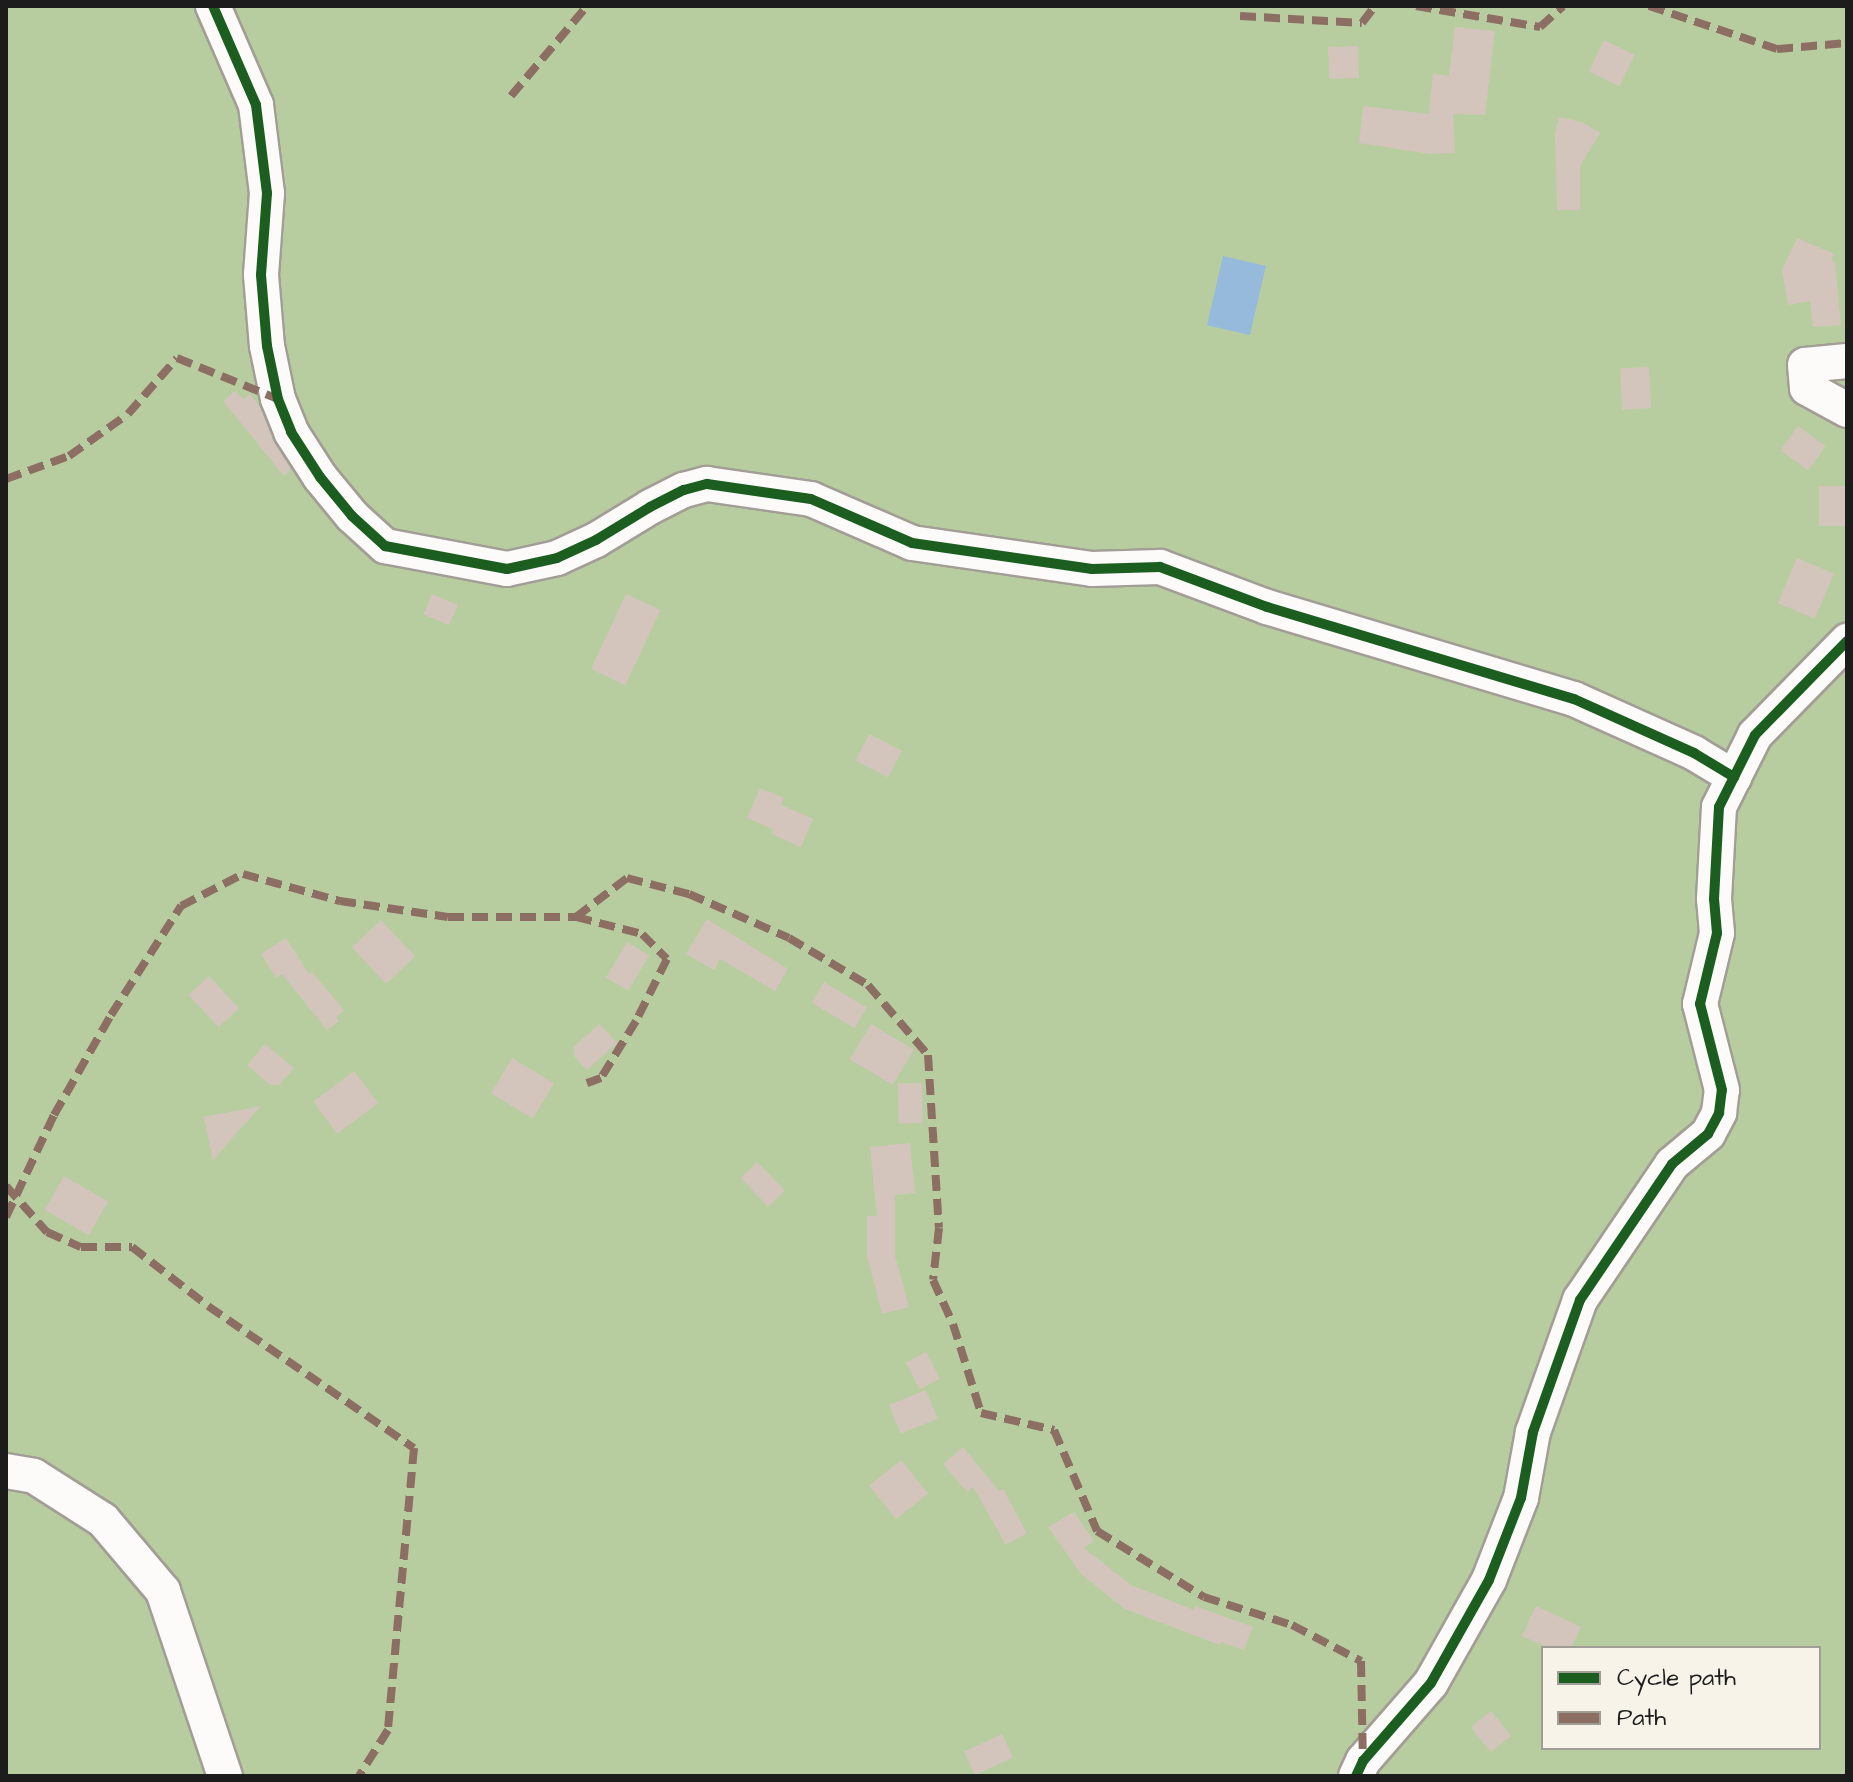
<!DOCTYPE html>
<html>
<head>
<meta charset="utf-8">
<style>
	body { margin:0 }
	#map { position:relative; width:1853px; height:1782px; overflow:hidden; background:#ede5d8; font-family:"Architects Daughter",sans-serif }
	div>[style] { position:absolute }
	.forest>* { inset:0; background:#b7cda0 }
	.water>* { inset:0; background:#95badc; transform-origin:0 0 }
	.building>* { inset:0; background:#d3c5bb; transform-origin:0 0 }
	.roads { filter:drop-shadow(2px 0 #a29d95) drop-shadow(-2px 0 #a29d95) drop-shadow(0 2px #a29d95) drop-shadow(0 -2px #a29d95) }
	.minor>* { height:34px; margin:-17px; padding:0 17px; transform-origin:17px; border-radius:17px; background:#fcfbf9 }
	.quiet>* { height:8px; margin-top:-4px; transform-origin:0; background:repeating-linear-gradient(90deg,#8d6e63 0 16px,transparent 0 24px) }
	.cycleway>* { height:10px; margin:-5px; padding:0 5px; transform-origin:5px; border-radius:5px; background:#1b5e20 }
	span { translate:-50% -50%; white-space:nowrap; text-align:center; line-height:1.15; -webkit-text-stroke:8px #f7f3e8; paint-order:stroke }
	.frame { position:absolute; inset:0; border:8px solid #1c1c1c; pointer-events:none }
	.legend { position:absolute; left:1541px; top:1646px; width:280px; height:104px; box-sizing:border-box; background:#f7f3e8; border:2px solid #9f9d96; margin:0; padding:10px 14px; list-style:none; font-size:24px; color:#1c1c1c }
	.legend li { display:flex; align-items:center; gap:16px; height:40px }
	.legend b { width:40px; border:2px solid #9f9d96 }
</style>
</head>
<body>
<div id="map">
	<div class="forest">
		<i style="clip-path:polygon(evenodd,6px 6px,1847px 6px,1847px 1776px,6px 1776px,6px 6px,1543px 1648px,1819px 1648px,1819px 1748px,1543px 1748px,1543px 1648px)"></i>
	</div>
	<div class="water">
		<i style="left:1223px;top:256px;width:44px;height:71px;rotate:13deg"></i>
	</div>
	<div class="building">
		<i style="clip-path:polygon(1455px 27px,1495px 31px,1485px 115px,1453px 114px,1455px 153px,1431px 154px,1359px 143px,1363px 106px,1429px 114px,1433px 74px,1449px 76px)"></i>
		<i style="left:1604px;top:40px;width:34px;height:35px;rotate:26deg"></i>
		<i style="left:1358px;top:46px;width:32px;height:30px;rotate:88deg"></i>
		<i style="clip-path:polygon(1559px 117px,1582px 122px,1600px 133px,1580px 166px,1580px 210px,1557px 210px,1555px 134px)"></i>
		<i style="clip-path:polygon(1797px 238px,1834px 254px,1831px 260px,1835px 262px,1841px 325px,1813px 327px,1810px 301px,1788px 305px,1782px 270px)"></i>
		<i style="left:1649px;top:367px;width:41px;height:29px;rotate:87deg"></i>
		<i style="clip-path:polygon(235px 391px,243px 399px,250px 394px,260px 407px,273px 440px,291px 469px,284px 476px,223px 401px)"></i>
		<i style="left:1798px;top:426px;width:34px;height:30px;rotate:36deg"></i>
		<i style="left:1847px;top:486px;width:40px;height:28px;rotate:90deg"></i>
		<i style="left:1797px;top:558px;width:40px;height:49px;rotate:23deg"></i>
		<i style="left:432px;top:594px;width:28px;height:22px;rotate:23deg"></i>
		<i style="left:626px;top:594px;width:38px;height:83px;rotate:25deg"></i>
		<i style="left:869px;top:734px;width:37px;height:30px;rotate:27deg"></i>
		<i style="clip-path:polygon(760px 788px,784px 798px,781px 805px,813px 819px,801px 847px,771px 834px,773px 829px,747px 818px)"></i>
		<i style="clip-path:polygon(707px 919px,788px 969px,775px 991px,720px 959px,714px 970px,686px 954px)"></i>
		<i style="left:381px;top:920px;width:50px;height:40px;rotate:47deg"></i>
		<i style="clip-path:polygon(286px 938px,309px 974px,312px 972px,344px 1010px,336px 1017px,339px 1021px,327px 1030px,282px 974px,276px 978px,261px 954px)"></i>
		<i style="left:627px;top:942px;width:26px;height:41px;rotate:31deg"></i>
		<i style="left:209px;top:976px;width:44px;height:28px;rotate:47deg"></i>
		<i style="left:824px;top:982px;width:50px;height:24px;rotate:31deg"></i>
		<i style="clip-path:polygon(599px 1024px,617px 1043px,587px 1070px,574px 1056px,574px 1047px)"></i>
		<i style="left:871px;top:1024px;width:50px;height:41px;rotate:31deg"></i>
		<i style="clip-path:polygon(265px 1044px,294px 1068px,279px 1085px,270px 1085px,247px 1065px)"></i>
		<i style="left:512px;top:1058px;width:49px;height:41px;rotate:31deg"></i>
		<i style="left:354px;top:1071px;width:40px;height:51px;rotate:53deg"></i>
		<i style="left:922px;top:1083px;width:40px;height:24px;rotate:89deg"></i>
		<i style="clip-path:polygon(261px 1106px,232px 1138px,213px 1161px,204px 1117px)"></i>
		<i style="clip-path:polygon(910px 1143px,915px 1193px,895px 1195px,895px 1256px,909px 1307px,882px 1314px,867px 1256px,867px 1216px,877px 1216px,870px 1147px)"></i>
		<i style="left:757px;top:1162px;width:40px;height:23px;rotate:46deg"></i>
		<i style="left:64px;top:1176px;width:51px;height:39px;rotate:30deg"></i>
		<i style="left:926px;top:1352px;width:30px;height:23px;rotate:62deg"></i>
		<i style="left:926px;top:1390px;width:31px;height:40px;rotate:68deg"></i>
		<i style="clip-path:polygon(963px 1447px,999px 1491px,1003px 1489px,1027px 1533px,1006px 1545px,973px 1487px,967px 1492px,943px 1464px)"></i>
		<i style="left:901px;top:1460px;width:43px;height:41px;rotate:51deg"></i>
		<i style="clip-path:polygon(1074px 1512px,1094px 1541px,1084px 1548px,1131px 1585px,1194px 1610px,1195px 1606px,1253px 1627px,1244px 1650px,1221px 1642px,1220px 1645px,1125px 1609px,1081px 1574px,1048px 1527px)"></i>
		<i style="clip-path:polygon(1536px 1606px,1581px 1627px,1571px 1648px,1549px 1648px,1522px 1636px)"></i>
		<i style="left:1491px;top:1711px;width:32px;height:26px;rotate:51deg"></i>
		<i style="left:1002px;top:1734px;width:26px;height:42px;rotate:65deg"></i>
	</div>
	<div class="roads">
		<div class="minor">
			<i style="left:213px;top:6px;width:108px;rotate:66.5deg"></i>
			<i style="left:256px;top:105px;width:89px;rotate:82.9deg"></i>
			<i style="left:267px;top:193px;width:82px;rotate:94.2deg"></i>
			<i style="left:261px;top:275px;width:71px;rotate:85.2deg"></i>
			<i style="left:267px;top:346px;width:54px;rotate:78.3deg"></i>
			<i style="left:278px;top:399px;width:35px;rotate:68deg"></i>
			<i style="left:291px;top:432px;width:54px;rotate:57.2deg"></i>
			<i style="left:320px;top:477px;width:50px;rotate:50.6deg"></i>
			<i style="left:352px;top:516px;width:45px;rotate:42.3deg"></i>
			<i style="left:385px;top:546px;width:124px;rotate:10.7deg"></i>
			<i style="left:507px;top:569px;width:51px;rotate:-12.4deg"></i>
			<i style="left:557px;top:558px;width:43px;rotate:-24.8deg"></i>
			<i style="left:596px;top:540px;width:63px;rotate:-31.4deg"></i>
			<i style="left:650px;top:507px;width:38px;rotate:-27deg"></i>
			<i style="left:684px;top:490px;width:24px;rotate:-15deg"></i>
			<i style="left:707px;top:484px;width:105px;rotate:8.2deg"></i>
			<i style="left:811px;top:499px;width:110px;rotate:23.5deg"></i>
			<i style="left:912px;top:543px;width:182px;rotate:8.2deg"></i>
			<i style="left:1092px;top:569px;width:68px;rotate:-1.7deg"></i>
			<i style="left:1160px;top:567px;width:114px;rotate:20.5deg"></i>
			<i style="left:1267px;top:607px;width:320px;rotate:16.7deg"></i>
			<i style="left:1574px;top:699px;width:132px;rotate:24.2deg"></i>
			<i style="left:1694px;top:753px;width:47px;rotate:31deg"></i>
			<i style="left:1847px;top:361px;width:42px;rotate:174.6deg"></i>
			<i style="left:1805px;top:365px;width:23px;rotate:85deg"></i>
			<i style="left:1807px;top:388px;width:46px;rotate:28.8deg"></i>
			<i style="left:6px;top:1471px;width:28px;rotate:10deg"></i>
			<i style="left:34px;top:1476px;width:82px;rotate:32.5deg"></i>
			<i style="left:103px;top:1520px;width:93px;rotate:49.8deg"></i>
			<i style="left:163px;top:1591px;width:195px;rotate:71.5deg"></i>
			<i style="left:1356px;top:1776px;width:17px;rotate:-65deg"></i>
			<i style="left:1363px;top:1761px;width:103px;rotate:-48.9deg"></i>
			<i style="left:1431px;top:1683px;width:118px;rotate:-60.6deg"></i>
			<i style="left:1489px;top:1580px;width:88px;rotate:-68.7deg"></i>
			<i style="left:1521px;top:1498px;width:67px;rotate:-79.7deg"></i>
			<i style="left:1533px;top:1432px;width:140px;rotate:-70.4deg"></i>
			<i style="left:1580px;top:1300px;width:164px;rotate:-55.9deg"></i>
			<i style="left:1672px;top:1164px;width:47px;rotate:-39.8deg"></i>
			<i style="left:1708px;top:1134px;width:24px;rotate:-62deg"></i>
			<i style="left:1719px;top:1113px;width:23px;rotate:-83deg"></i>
			<i style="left:1722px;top:1090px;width:89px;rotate:-104.3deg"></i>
			<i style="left:1700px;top:1004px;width:73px;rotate:-76.5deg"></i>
			<i style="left:1717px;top:933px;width:34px;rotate:-95deg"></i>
			<i style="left:1714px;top:899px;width:92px;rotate:-86.9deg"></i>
			<i style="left:1719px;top:807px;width:80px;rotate:-63.4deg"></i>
			<i style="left:1755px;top:735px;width:132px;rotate:-45.6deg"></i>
		</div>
	</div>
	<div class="quiet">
		<i style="left:1416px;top:6px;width:126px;rotate:9.6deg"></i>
		<i style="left:1540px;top:27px;width:31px;rotate:-42deg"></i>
		<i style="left:1649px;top:6px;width:135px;rotate:18.6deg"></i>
		<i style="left:1777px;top:49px;width:70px;rotate:-4.9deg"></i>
		<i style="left:1240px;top:16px;width:122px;rotate:3.3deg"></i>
		<i style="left:1362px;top:23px;width:21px;rotate:-53deg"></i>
		<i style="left:511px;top:96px;width:118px;rotate:-49.8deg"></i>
		<i style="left:6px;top:479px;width:67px;rotate:-20.1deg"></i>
		<i style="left:69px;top:456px;width:72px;rotate:-35.4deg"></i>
		<i style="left:128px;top:414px;width:74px;rotate:-48.8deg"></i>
		<i style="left:177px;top:358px;width:109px;rotate:22.1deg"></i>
		<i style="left:576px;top:917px;width:64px;rotate:-37.4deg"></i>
		<i style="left:627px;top:878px;width:64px;rotate:14.5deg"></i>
		<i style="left:689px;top:894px;width:109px;rotate:23.7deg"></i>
		<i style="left:789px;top:938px;width:92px;rotate:30.7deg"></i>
		<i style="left:868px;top:985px;width:92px;rotate:49.4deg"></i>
		<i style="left:928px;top:1055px;width:173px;rotate:86.4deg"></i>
		<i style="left:939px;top:1228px;width:52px;rotate:96.6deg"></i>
		<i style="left:933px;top:1280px;width:48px;rotate:65.6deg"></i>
		<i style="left:953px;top:1324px;width:93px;rotate:72.5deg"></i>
		<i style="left:981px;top:1413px;width:75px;rotate:13.1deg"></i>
		<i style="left:1054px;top:1430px;width:110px;rotate:66.9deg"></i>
		<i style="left:1097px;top:1531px;width:126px;rotate:31.7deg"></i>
		<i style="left:1204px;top:1597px;width:92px;rotate:17.7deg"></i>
		<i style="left:1292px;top:1625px;width:78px;rotate:27.6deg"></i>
		<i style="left:1361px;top:1661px;width:100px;rotate:88.9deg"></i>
		<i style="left:6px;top:1186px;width:62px;rotate:48.3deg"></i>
		<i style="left:47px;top:1232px;width:37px;rotate:24deg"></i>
		<i style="left:81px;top:1247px;width:51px"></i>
		<i style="left:132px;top:1247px;width:96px;rotate:37.8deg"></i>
		<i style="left:208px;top:1306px;width:250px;rotate:34.6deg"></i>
		<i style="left:414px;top:1448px;width:283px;rotate:95.3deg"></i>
		<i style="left:388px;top:1730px;width:54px;rotate:122.2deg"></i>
		<i style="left:6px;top:1217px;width:113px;rotate:-64.8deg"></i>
		<i style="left:54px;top:1115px;width:115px;rotate:-60.3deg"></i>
		<i style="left:111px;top:1015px;width:130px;rotate:-57.3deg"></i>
		<i style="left:181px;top:906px;width:70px;rotate:-27.3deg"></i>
		<i style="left:243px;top:874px;width:101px;rotate:15.6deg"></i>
		<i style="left:340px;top:901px;width:109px;rotate:8.4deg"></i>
		<i style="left:448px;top:917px;width:128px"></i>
		<i style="left:576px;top:917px;width:68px;rotate:14.4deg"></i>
		<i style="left:642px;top:934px;width:35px;rotate:45deg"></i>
		<i style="left:667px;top:959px;width:69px;rotate:116.6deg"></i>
		<i style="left:636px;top:1021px;width:67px;rotate:121.6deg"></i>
		<i style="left:601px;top:1078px;width:15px;rotate:160deg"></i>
	</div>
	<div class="cycleway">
		<i style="left:213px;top:6px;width:108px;rotate:66.5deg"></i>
		<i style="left:256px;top:105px;width:89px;rotate:82.9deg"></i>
		<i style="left:267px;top:193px;width:82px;rotate:94.2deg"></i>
		<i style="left:261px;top:275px;width:71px;rotate:85.2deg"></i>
		<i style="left:267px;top:346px;width:54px;rotate:78.3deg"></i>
		<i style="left:278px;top:399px;width:35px;rotate:68deg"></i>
		<i style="left:291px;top:432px;width:54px;rotate:57.2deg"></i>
		<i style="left:320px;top:477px;width:50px;rotate:50.6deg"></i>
		<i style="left:352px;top:516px;width:45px;rotate:42.3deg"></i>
		<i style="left:385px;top:546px;width:124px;rotate:10.7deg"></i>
		<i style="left:507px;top:569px;width:51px;rotate:-12.4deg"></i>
		<i style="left:557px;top:558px;width:43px;rotate:-24.8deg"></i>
		<i style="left:596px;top:540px;width:63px;rotate:-31.4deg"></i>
		<i style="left:650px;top:507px;width:38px;rotate:-27deg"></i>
		<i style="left:684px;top:490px;width:24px;rotate:-15deg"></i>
		<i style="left:707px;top:484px;width:105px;rotate:8.2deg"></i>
		<i style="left:811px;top:499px;width:110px;rotate:23.5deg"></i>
		<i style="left:912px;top:543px;width:182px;rotate:8.2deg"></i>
		<i style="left:1092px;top:569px;width:68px;rotate:-1.7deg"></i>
		<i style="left:1160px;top:567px;width:114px;rotate:20.5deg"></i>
		<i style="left:1267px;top:607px;width:320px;rotate:16.7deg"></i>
		<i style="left:1574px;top:699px;width:132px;rotate:24.2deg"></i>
		<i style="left:1694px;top:753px;width:47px;rotate:31deg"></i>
		<i style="left:1356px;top:1776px;width:17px;rotate:-65deg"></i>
		<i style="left:1363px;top:1761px;width:103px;rotate:-48.9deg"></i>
		<i style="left:1431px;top:1683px;width:118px;rotate:-60.6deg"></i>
		<i style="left:1489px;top:1580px;width:88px;rotate:-68.7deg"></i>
		<i style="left:1521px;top:1498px;width:67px;rotate:-79.7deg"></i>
		<i style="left:1533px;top:1432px;width:140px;rotate:-70.4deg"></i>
		<i style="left:1580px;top:1300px;width:164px;rotate:-55.9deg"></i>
		<i style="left:1672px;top:1164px;width:47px;rotate:-39.8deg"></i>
		<i style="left:1708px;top:1134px;width:24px;rotate:-62deg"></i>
		<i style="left:1719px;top:1113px;width:23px;rotate:-83deg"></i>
		<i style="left:1722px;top:1090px;width:89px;rotate:-104.3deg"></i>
		<i style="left:1700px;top:1004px;width:73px;rotate:-76.5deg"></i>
		<i style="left:1717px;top:933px;width:34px;rotate:-95deg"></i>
		<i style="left:1714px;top:899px;width:92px;rotate:-86.9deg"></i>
		<i style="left:1719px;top:807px;width:80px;rotate:-63.4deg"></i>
		<i style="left:1755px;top:735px;width:132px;rotate:-45.6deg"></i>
	</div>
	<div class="frame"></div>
	<ul class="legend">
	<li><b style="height:10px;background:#1b5e20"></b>Cycle path</li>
	<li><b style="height:10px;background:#8d6e63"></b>Path</li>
	</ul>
</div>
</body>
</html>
